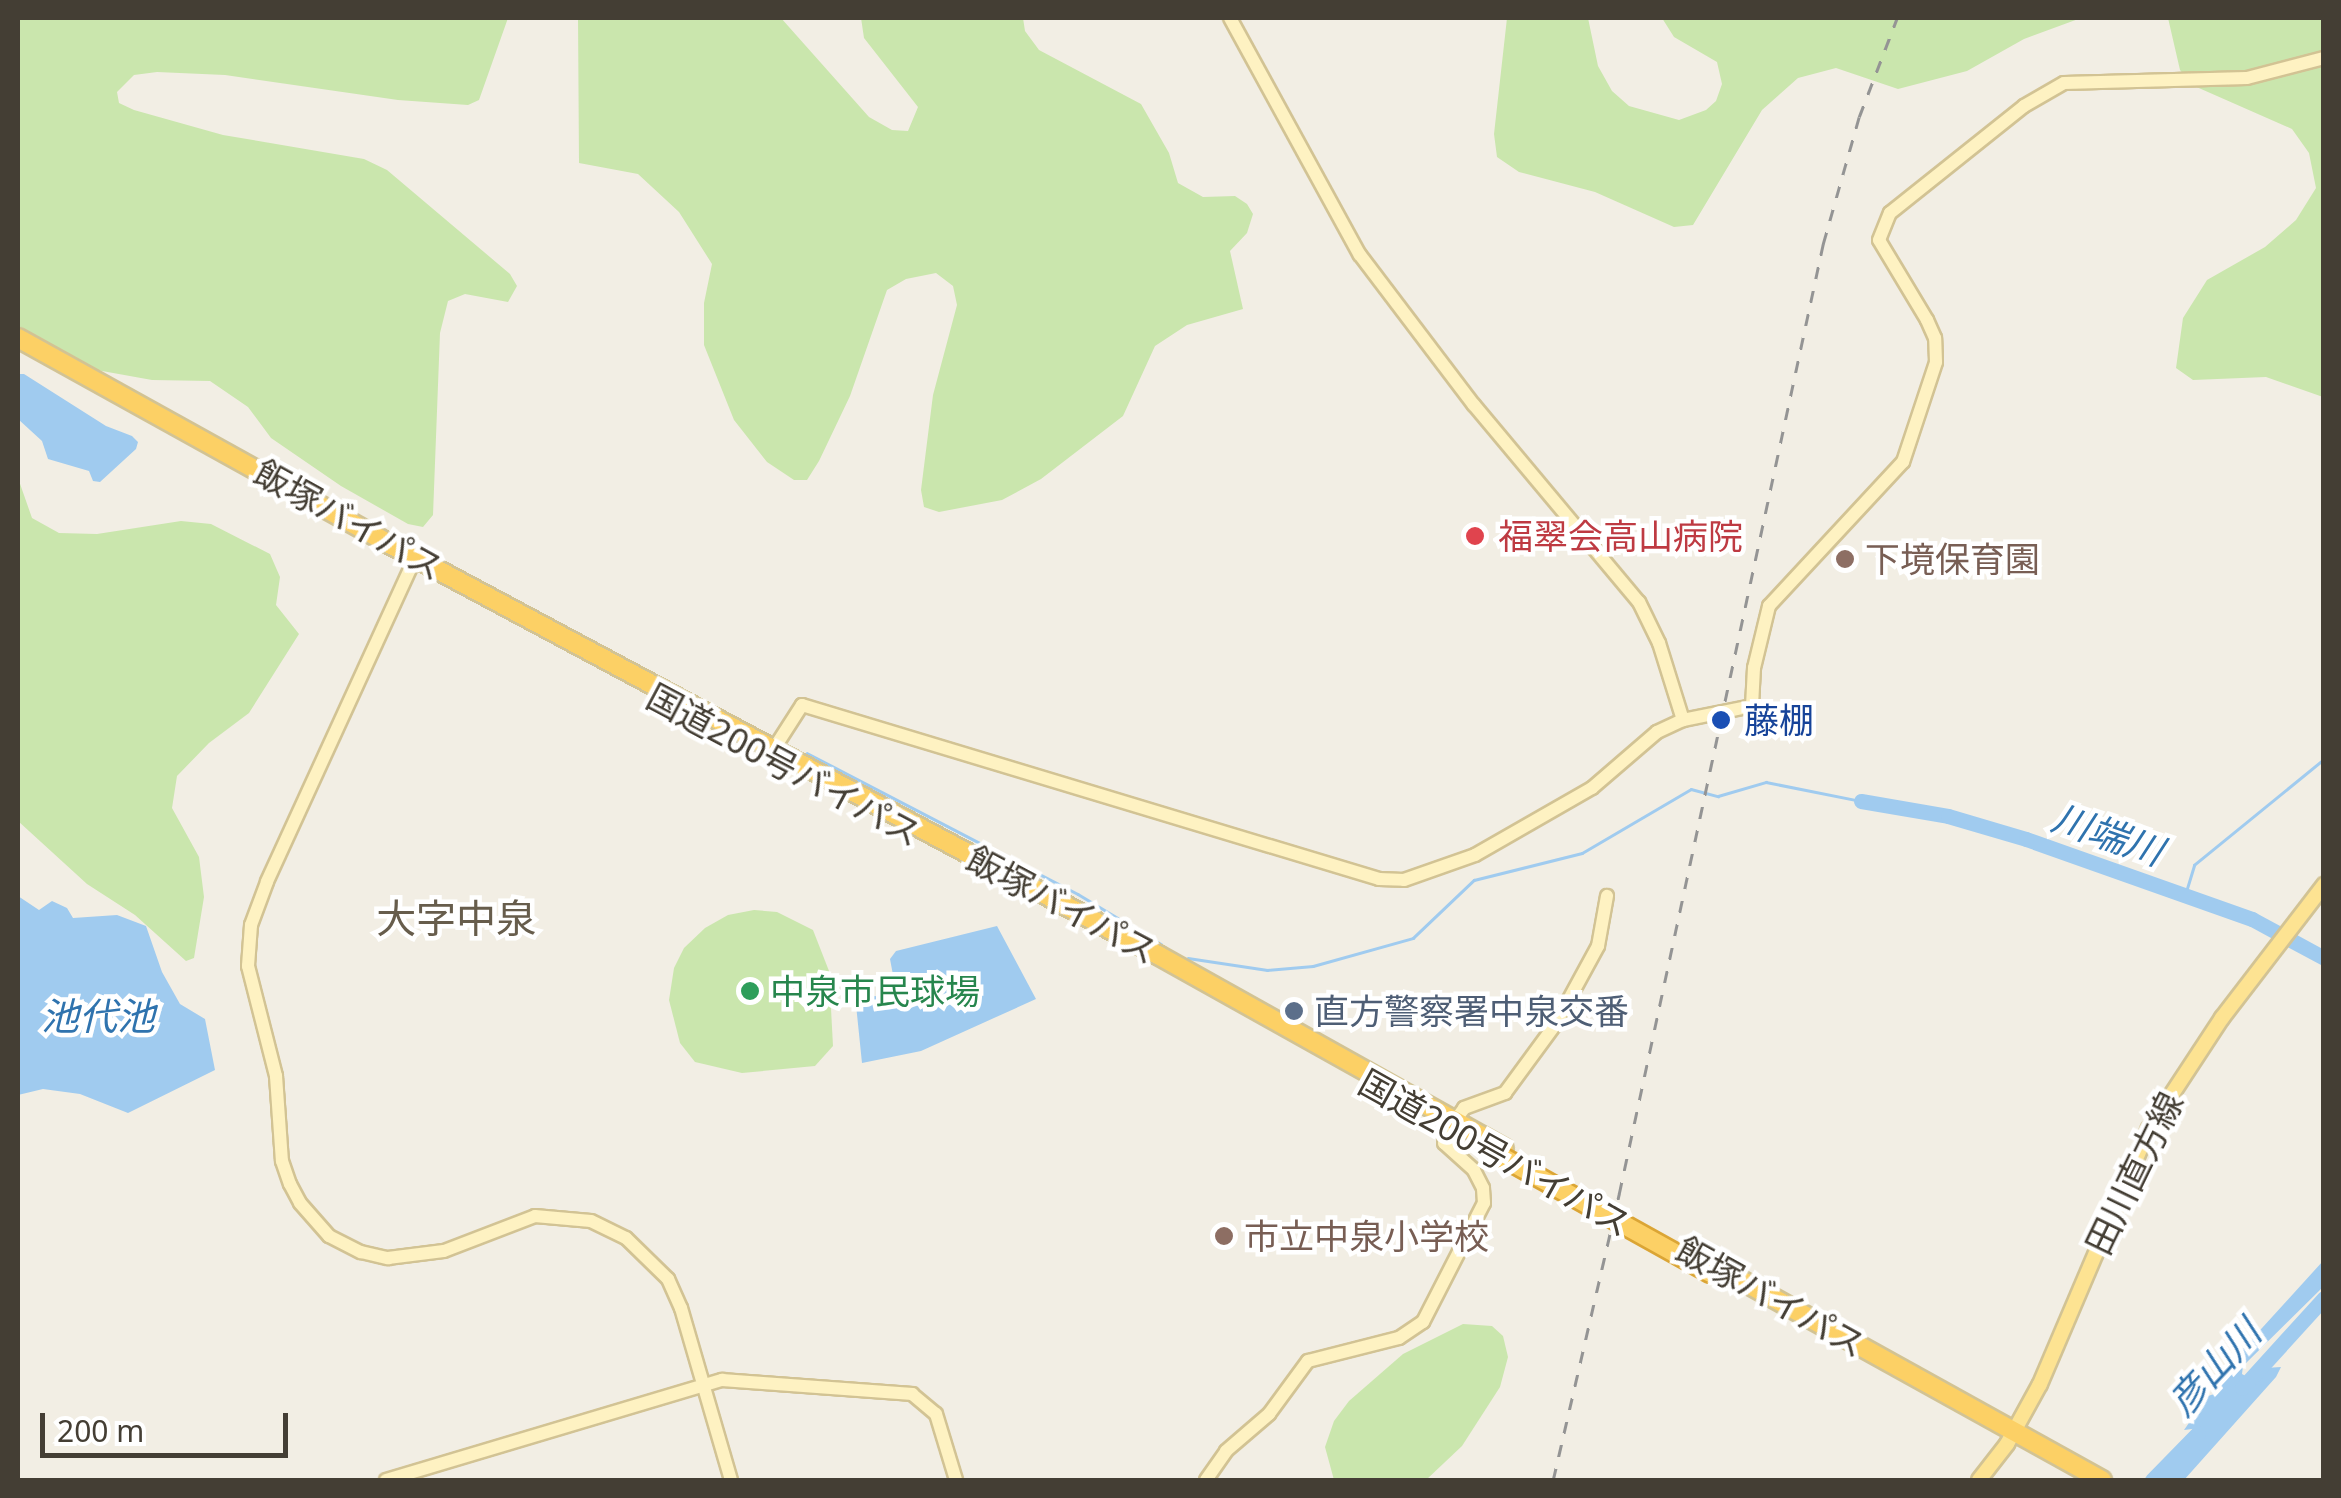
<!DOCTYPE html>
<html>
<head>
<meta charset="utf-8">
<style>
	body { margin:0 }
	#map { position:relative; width:2341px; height:1498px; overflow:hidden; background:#f2eee4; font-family:"Noto Sans","Noto Sans JP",sans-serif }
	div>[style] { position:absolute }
	.green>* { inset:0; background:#cae6ad }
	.water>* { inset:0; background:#a0cbef }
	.stream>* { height:2.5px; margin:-1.25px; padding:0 1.25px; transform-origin:1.25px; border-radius:1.25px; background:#a0cbef }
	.river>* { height:15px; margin:-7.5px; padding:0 7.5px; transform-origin:7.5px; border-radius:7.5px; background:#a0cbef }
	.roads { filter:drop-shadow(2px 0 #d2c394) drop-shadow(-2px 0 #d2c394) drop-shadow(0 2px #d2c394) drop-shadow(0 -2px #d2c394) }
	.secondary>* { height:12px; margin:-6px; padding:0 6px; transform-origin:6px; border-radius:6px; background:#fef2c2 }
	.primary>* { height:14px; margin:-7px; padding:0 7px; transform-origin:7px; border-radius:7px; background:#fde392 }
	.highway>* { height:18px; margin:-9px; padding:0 9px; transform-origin:9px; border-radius:9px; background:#fcd065 }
	.rail>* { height:2.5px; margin-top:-1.25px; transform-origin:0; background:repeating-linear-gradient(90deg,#949494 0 12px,transparent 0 24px) }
	.bridges { filter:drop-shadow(2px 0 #dba535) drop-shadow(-2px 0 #dba535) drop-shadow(0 2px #dba535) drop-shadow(0 -2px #dba535) }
	.highway-bridge>* { height:18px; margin:-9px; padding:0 9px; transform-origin:9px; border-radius:9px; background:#fcd065 }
	.dots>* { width:28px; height:28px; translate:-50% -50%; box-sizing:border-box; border:5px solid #fff; border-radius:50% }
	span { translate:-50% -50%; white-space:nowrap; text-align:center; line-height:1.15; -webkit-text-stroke:9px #fff; paint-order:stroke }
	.street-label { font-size:35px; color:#443e34 }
	.health-label { font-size:35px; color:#be3a42 }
	.left { translate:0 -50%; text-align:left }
	.education-label { font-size:35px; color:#785e54 }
	.transit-label { font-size:35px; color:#164399 }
	.leisure-label { font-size:35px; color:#27864d }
	.service-label { font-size:35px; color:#4e5e75 }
	.water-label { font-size:38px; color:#2f73ae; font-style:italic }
	.quarter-label { font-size:40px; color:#675d4c }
	.frame { position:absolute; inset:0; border:20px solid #443e34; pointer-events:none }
	.scale { position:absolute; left:40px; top:1413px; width:248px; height:45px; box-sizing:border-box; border:5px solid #443e34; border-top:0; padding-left:12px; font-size:30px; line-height:35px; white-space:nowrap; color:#443e34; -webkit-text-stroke:8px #fff; paint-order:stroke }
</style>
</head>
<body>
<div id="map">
	<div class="green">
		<i style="clip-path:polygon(18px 18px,508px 18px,479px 100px,468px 105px,398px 100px,225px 75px,157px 72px,134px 75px,117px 92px,119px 103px,134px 110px,223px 135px,364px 159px,387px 170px,510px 274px,517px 286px,508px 302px,465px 294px,448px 301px,440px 333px,433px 515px,423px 527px,408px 524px,341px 486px,271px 438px,248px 407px,210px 381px,152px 380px,91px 369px,18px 336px)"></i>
		<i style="clip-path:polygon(578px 18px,781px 18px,869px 117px,892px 130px,908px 131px,918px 107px,864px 38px,861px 18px,1023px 18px,1025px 31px,1039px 50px,1141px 104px,1169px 153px,1178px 183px,1203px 197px,1235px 196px,1247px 204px,1253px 214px,1247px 233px,1230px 251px,1243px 309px,1187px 325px,1155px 346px,1123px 416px,1041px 479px,1002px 500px,939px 512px,924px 507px,921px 490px,933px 395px,957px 305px,953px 286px,936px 273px,906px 279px,887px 290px,850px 396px,819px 461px,807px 480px,794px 480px,767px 462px,734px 420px,704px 345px,704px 303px,712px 264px,679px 212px,638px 174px,579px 163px)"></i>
		<i style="clip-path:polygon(1507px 18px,1588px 18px,1598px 66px,1612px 91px,1629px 106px,1679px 120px,1706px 110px,1716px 101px,1722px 84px,1717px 62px,1674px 37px,1662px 18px,2081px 18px,2024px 39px,1967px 71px,1898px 89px,1836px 68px,1798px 78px,1762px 110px,1693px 225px,1674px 227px,1595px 192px,1519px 172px,1497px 157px,1494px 134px)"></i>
		<i style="clip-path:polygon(2168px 18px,2323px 18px,2323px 397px,2266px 377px,2193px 380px,2176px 368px,2183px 318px,2207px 280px,2265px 247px,2296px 220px,2316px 188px,2309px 153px,2292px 129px,2192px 85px,2180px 70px)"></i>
		<i style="clip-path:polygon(18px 478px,32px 518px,59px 533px,97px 534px,181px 521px,211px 524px,270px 554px,280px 577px,276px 605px,299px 634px,249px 713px,209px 743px,177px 776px,172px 808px,199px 857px,204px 897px,194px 958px,186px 961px,135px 915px,87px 884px,18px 821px)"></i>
		<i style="clip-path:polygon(754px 910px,777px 912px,813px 930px,829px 971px,833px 1046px,815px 1066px,742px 1073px,695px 1062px,680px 1043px,669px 1000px,674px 968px,684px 948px,705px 928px,728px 915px)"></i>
		<i style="clip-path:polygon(1463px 1324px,1492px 1326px,1503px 1336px,1508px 1357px,1500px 1387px,1462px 1446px,1426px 1480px,1334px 1480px,1325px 1447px,1334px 1421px,1349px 1401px,1403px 1354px)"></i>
	</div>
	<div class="water">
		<i style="clip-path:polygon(24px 374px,106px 426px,132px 436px,138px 442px,136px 449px,100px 482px,93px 481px,89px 471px,48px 459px,42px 441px,18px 419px,18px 374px)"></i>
		<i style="clip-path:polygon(18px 896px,39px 910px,52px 901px,67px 908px,73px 918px,117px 915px,146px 926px,162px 972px,180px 1004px,205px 1019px,215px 1070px,128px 1113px,80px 1094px,43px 1089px,18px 1095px)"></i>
		<i style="clip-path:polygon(997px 926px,1036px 999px,921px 1051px,862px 1063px,855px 995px,892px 997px,896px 991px,890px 959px,896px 951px)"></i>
		<i style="clip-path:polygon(2323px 1261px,2323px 1287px,2243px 1366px,2242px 1374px,2249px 1378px,2265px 1368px,2281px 1367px,2276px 1377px,2184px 1480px,2147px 1480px,2163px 1472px,2200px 1428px,2184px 1430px,2208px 1396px,2214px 1394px,2221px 1373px)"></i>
	</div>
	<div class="stream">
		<i style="left:807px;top:753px;width:305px;rotate:27.5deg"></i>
		<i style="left:1078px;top:894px;width:97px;rotate:31.1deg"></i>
		<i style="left:2185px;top:895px;width:31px;rotate:-73deg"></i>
		<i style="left:2194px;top:865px;width:168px;rotate:-39.2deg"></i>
		<i style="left:1188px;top:958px;width:80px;rotate:8.6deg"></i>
		<i style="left:1267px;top:970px;width:46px;rotate:-5deg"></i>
		<i style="left:1313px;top:966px;width:104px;rotate:-15.6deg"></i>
		<i style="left:1413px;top:938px;width:84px;rotate:-43.6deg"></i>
		<i style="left:1474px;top:880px;width:111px;rotate:-14deg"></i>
		<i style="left:1582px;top:853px;width:126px;rotate:-30.4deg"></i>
		<i style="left:1691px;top:789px;width:28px;rotate:15deg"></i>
		<i style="left:1718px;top:796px;width:50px;rotate:-16.3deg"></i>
		<i style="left:1766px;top:782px;width:97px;rotate:11.3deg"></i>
	</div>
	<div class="river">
		<i style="left:1861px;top:801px;width:88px;rotate:9.8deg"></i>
		<i style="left:1948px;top:816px;width:81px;rotate:16.4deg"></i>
		<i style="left:2026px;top:839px;width:240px;rotate:19.5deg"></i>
		<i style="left:2252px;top:919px;width:82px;rotate:28.4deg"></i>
		<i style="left:2242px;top:1388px;width:122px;rotate:-47.7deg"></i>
		<i style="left:2152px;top:1480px;width:66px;rotate:-45.6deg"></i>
	</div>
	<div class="roads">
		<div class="secondary">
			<i style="left:1230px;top:18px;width:270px;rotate:61.3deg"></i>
			<i style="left:1360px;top:255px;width:188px;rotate:52.8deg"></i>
			<i style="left:1474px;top:405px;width:257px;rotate:50.1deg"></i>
			<i style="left:1639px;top:602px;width:46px;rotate:64deg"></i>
			<i style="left:1659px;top:643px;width:81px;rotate:72.7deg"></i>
			<i style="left:411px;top:567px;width:346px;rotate:114.6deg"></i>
			<i style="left:267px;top:882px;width:46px;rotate:110.4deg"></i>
			<i style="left:251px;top:925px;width:41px;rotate:94.2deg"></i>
			<i style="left:248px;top:966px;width:114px;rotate:75.7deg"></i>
			<i style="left:276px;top:1076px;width:85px;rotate:86deg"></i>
			<i style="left:282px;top:1161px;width:24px;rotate:71deg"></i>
			<i style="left:290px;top:1184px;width:21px;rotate:62deg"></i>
			<i style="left:300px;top:1203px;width:44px;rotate:48.7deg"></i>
			<i style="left:329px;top:1236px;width:36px;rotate:27deg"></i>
			<i style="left:361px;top:1252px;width:28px;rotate:13deg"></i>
			<i style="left:388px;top:1258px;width:56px;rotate:-7.1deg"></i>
			<i style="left:444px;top:1251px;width:97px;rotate:-21deg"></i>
			<i style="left:535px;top:1216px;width:56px;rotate:5.1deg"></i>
			<i style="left:591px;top:1221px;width:39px;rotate:26deg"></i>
			<i style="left:626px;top:1238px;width:59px;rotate:44.3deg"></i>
			<i style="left:668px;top:1279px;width:32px;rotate:66deg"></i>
			<i style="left:681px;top:1308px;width:179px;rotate:73.8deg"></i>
			<i style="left:768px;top:758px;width:63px;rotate:-57.3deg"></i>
			<i style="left:802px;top:705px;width:603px;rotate:16.78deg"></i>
			<i style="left:1379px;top:879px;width:25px;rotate:2deg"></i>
			<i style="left:1404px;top:880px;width:75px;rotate:-19.4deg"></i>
			<i style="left:1475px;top:855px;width:135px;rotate:-29.8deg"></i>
			<i style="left:1592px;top:788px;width:86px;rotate:-40.7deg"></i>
			<i style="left:1657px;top:732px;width:29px;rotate:-25deg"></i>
			<i style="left:1683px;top:720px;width:70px;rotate:-11.5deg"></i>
			<i style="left:1752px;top:706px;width:38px;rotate:-87deg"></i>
			<i style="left:1754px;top:668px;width:64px;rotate:-76.4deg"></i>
			<i style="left:1769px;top:606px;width:197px;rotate:-47.1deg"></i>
			<i style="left:1903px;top:462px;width:105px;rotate:-71.7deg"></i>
			<i style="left:1936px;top:362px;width:24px;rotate:-92deg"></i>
			<i style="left:1935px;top:338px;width:20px;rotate:-114deg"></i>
			<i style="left:1927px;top:320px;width:93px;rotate:-121deg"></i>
			<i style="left:1879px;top:240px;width:29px;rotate:-68deg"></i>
			<i style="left:1890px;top:213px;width:171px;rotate:-38.6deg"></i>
			<i style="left:2024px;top:106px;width:46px;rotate:-29.9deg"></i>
			<i style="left:2064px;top:83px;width:183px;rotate:-1.6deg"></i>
			<i style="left:2247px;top:78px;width:80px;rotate:-14.6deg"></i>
			<i style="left:386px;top:1480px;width:351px;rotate:-16.6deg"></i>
			<i style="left:722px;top:1380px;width:191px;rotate:4.2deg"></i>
			<i style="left:912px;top:1394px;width:31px;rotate:40deg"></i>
			<i style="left:936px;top:1414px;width:69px;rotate:73.1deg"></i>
			<i style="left:1206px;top:1480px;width:35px;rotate:-55deg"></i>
			<i style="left:1226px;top:1451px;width:57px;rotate:-40.7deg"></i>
			<i style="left:1269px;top:1414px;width:66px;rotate:-53.7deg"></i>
			<i style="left:1308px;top:1361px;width:94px;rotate:-14.2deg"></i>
			<i style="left:1399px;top:1338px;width:29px;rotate:-34deg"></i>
			<i style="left:1423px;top:1322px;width:134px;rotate:-62.9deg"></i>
			<i style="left:1484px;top:1203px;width:15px;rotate:-94deg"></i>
			<i style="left:1483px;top:1188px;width:20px;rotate:-117deg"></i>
			<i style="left:1474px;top:1170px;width:40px;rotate:-138deg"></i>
			<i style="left:1444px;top:1143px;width:15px;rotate:-70deg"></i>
			<i style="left:1449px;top:1129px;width:26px;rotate:-54deg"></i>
			<i style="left:1464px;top:1108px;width:44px;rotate:-20.1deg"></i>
			<i style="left:1505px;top:1093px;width:84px;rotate:-53.7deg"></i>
			<i style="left:1555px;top:1025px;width:90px;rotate:-61.4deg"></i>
			<i style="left:1598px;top:946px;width:51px;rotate:-79.8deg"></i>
		</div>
		<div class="primary">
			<i style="left:1979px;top:1480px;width:46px;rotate:-52.1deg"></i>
			<i style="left:2007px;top:1444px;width:68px;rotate:-61.2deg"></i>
			<i style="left:2040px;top:1384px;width:277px;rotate:-66.9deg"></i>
			<i style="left:2149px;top:1129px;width:133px;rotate:-56.7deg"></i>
			<i style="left:2222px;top:1018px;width:168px;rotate:-52.5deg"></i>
		</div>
		<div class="highway">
			<i style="left:18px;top:338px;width:414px;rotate:29deg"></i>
			<i style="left:380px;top:539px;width:882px;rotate:28.13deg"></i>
			<i style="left:1158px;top:955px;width:396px;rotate:29.2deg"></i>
			<i style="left:1712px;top:1264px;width:446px;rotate:29deg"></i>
		</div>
	</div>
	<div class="rail">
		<i style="left:1553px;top:1480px;width:294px;rotate:-77deg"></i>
		<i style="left:1619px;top:1194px;width:972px;rotate:-77.88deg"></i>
		<i style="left:1823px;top:244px;width:132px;rotate:-74.2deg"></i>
		<i style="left:1859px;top:117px;width:106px;rotate:-69deg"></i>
	</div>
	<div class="bridges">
		<div class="highway-bridge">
			<i style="left:1495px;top:1153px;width:247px;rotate:29.1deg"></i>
		</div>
	</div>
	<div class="dots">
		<i style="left:1475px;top:536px;background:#e0444e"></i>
		<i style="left:1845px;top:559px;background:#8d6e63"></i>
		<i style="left:1721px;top:720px;background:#1a4fb4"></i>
		<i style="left:750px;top:991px;background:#2e9e5b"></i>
		<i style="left:1294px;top:1011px;background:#5c6f8a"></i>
		<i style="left:1224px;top:1236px;background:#8d6e63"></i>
	</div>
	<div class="street-label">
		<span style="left:349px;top:520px;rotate:29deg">飯塚バイパス</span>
		<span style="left:784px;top:765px;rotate:28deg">国道200号バイパス</span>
		<span style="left:1062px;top:905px;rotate:28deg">飯塚バイパス</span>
		<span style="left:1495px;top:1153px;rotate:29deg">国道200号バイパス</span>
		<span style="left:2134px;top:1173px;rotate:-64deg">田川直方線</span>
		<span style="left:1771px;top:1297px;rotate:29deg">飯塚バイパス</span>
	</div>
	<div class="health-label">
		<span class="left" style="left:1498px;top:536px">福翠会高山病院</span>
	</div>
	<div class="education-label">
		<span class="left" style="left:1865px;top:559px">下境保育園</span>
		<span class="left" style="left:1244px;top:1236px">市立中泉小学校</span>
	</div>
	<div class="transit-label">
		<span class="left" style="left:1744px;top:720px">藤棚</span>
	</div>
	<div class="leisure-label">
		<span class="left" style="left:770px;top:991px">中泉市民球場</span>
	</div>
	<div class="service-label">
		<span class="left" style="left:1314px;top:1011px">直方警察署中泉交番</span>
	</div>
	<div class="water-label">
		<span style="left:2108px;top:834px;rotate:19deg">川端川</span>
		<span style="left:98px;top:1016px">池代池</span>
		<span style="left:2214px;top:1367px;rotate:-47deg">彦山川</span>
	</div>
	<div class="quarter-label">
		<span style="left:456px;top:918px">大字中泉</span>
	</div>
	<div class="frame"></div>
	<div class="scale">200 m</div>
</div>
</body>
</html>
